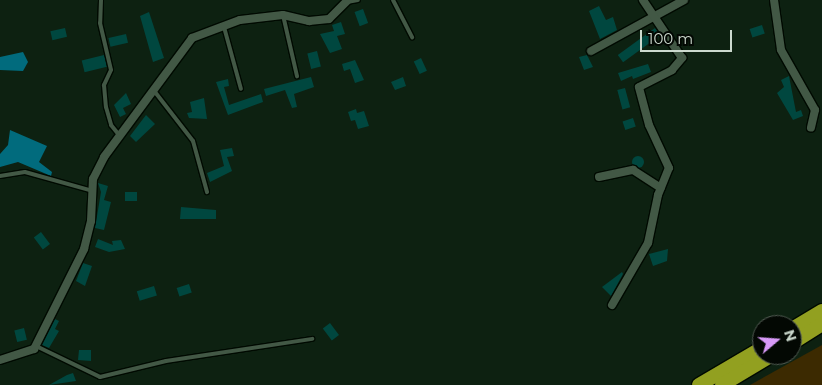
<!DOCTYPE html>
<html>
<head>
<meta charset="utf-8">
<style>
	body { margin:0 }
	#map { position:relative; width:822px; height:385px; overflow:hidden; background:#0d2111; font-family:Montserrat,sans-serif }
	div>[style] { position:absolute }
	.green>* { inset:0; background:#3c2a01 }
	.water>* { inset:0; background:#016b7d }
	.building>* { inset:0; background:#00473f; transform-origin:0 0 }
	.round { border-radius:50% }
	.roads { filter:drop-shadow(1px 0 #000a01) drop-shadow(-1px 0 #000a01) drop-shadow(0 1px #000a01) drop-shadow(0 -1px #000a01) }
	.lane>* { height:4px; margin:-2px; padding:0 2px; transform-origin:2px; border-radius:2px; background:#425845 }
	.street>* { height:8px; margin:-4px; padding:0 4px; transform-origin:4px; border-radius:4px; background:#425845 }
	.highway>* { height:14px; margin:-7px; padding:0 7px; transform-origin:7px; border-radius:7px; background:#92a020 }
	span { translate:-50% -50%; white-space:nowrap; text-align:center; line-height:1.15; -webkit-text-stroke:4px #030803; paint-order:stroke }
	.north { position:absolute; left:752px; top:315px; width:50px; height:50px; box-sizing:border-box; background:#030803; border:1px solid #535c54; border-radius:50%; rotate:72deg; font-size:14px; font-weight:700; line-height:20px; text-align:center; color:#ccd9ce }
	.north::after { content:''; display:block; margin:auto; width:18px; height:22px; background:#d89af8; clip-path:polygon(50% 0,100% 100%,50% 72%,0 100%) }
	.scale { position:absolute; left:640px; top:30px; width:92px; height:22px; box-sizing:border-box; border:2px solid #ccd9ce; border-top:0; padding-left:6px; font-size:15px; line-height:18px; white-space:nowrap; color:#ccd9ce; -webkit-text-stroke:4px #030803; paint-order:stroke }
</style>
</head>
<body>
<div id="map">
	<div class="green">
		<i style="clip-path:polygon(822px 345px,822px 385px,750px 385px)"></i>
	</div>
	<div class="water">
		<i style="clip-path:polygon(23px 52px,28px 62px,23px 71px,0 70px,0 57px)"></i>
		<i style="clip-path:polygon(10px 130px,47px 146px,39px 162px,52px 172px,51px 176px,18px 162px,0 167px,0 154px,8px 145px)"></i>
	</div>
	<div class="building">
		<i style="clip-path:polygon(599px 6px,606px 20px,613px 17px,617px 30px,600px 39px,589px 11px)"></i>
		<i style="left:363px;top:9px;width:15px;height:9px;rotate:70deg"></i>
		<i style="clip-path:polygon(149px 12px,164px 58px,153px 62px,140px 16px)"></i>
		<i style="clip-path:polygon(341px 22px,345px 34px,337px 36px,342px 49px,330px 53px,320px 34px,334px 31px,332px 25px)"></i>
		<i style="left:762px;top:25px;width:9px;height:13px;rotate:72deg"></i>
		<i style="left:65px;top:28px;width:9px;height:15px;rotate:77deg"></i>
		<i style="left:655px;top:28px;width:9px;height:46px;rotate:54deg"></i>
		<i style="left:126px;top:34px;width:9px;height:18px;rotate:77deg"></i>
		<i style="left:317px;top:51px;width:16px;height:10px;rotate:76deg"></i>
		<i style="left:104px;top:55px;width:12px;height:23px;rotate:76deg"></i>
		<i style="clip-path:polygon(587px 55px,593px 67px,584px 70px,579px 57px)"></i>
		<i style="left:421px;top:58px;width:14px;height:8px;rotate:65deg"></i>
		<i style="clip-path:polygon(355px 60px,364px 80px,355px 83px,350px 69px,344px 71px,342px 64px)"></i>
		<i style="clip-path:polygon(648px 64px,651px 72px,633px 79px,632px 76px,621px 81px,618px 73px)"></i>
		<i style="clip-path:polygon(789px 76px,796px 112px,801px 110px,803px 116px,793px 120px,777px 93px,784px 87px,781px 80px)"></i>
		<i style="clip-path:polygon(311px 77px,314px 87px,294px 94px,297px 107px,292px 108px,285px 90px,266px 96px,264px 89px)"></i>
		<i style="clip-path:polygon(403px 77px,406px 86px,395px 90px,391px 82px)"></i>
		<i style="clip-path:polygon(228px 79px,229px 86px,224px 87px,229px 105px,261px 94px,263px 102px,228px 115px,216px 82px)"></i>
		<i style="left:625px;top:88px;width:20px;height:8px;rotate:75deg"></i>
		<i style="clip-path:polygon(126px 93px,131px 104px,123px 108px,126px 114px,120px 117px,114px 105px)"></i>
		<i style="clip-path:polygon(204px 98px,207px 119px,189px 118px,187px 113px,192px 112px,190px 102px)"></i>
		<i style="clip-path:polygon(356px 109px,357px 113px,364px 111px,369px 126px,358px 129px,355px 120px,351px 121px,348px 112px)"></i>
		<i style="clip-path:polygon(146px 115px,155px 124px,136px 142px,130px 136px)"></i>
		<i style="left:633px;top:118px;width:9px;height:11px;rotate:72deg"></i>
		<i style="clip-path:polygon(232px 148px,234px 156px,227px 157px,232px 171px,210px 182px,207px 173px,224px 166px,220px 150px)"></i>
		<i class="round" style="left:632px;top:156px;width:12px;height:12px"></i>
		<i style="clip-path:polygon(98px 183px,108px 186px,104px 200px,111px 202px,104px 230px,95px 228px,101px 192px)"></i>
		<i style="left:125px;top:192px;width:12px;height:9px"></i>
		<i style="clip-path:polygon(181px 207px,216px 210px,216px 219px,180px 219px)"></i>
		<i style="left:41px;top:232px;width:15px;height:9px;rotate:53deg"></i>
		<i style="clip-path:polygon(98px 239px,113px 245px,112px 241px,121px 240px,125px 249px,109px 252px,95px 247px)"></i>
		<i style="clip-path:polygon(668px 249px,667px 261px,653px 266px,649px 254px)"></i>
		<i style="clip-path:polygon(83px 263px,92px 266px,85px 286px,76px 281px)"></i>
		<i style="clip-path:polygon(622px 272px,623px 274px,611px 296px,602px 287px)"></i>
		<i style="left:189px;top:284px;width:9px;height:13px;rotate:72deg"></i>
		<i style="left:154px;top:286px;width:10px;height:18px;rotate:73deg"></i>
		<i style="clip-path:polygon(55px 319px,59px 321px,55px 329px,59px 331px,49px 348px,42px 345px)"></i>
		<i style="left:330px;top:323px;width:15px;height:9px;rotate:53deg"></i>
		<i style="left:24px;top:328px;width:12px;height:10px;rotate:76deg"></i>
		<i style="clip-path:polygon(79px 350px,91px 350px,91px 361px,78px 360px)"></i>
		<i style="clip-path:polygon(73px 373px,76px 381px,49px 385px,67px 375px)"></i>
	</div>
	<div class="roads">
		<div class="lane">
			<i style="left:101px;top:0;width:23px;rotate:92deg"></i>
			<i style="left:100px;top:23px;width:48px;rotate:76.8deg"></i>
			<i style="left:111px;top:70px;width:17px;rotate:115deg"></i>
			<i style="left:104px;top:85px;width:22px;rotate:85deg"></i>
			<i style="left:106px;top:107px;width:19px;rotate:74deg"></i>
			<i style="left:111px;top:125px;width:14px;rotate:51deg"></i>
			<i style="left:393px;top:0;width:42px;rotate:62.8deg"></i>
			<i style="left:347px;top:2px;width:11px;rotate:-10deg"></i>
			<i style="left:283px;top:15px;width:63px;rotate:77.1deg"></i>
			<i style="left:224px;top:27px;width:64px;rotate:74.7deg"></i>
			<i style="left:155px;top:92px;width:62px;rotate:52.2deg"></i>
			<i style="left:193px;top:141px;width:53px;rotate:74.6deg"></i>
			<i style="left:0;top:176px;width:25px;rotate:-9deg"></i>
			<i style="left:25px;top:172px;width:71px;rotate:15.6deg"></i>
			<i style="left:36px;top:346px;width:71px;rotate:25.8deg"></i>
			<i style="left:100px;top:377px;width:68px;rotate:-13.6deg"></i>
			<i style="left:166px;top:361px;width:148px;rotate:-8.6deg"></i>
		</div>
		<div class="street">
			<i style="left:774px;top:0;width:50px;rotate:82deg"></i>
			<i style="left:781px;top:50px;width:69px;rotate:60.5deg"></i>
			<i style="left:815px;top:110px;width:18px;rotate:103deg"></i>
			<i style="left:591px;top:51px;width:106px;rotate:-28.7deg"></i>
			<i style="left:599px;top:177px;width:35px;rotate:-12deg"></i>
			<i style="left:633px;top:170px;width:33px;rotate:33deg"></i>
			<i style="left:612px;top:305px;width:72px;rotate:-59.9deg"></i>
			<i style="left:648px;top:243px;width:49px;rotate:-78.2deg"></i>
			<i style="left:658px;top:195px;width:29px;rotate:-68deg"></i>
			<i style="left:669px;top:168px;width:47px;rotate:-114.9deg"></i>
			<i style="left:649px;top:125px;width:39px;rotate:-105deg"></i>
			<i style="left:639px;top:87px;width:37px;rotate:-27deg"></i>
			<i style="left:672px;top:70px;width:16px;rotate:-50deg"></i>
			<i style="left:682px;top:58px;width:70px;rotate:-123.9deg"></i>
			<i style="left:0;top:360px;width:36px;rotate:-18deg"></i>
			<i style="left:34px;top:349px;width:112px;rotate:-63.4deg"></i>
			<i style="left:84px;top:249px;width:29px;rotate:-76deg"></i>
			<i style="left:91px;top:221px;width:42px;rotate:-87.3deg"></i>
			<i style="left:93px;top:179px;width:25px;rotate:-63deg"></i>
			<i style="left:104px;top:157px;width:148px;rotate:-53.5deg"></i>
			<i style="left:192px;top:38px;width:51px;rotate:-20.6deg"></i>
			<i style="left:240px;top:20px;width:43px;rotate:-6.6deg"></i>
			<i style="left:283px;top:15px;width:27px;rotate:13deg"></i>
			<i style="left:309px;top:21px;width:20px;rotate:-6deg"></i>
			<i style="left:329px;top:19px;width:27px;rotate:-45deg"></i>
		</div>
		<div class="highway">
			<i style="left:792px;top:329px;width:35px;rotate:-31deg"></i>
			<i style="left:792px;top:343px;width:36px;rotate:-32deg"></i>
			<i style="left:699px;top:385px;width:73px;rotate:-30.4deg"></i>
			<i style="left:722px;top:385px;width:58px;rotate:-31deg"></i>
		</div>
	</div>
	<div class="north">N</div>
	<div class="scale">100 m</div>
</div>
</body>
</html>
